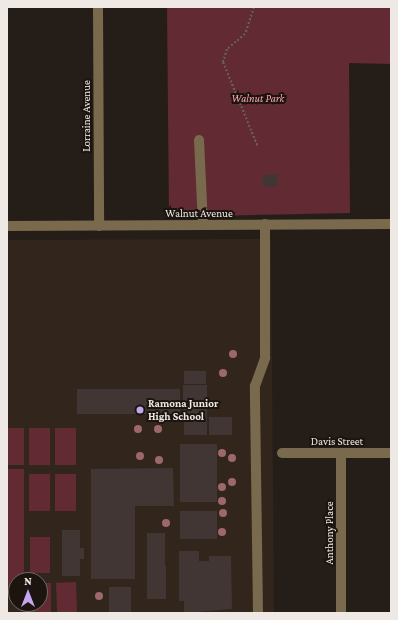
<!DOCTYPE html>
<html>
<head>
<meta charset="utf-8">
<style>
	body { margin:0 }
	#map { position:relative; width:398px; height:620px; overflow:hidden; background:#251e18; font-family:"Crimson Pro",serif }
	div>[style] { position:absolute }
	.built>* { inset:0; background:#32251c }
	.green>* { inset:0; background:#622a32; transform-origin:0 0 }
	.building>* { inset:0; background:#413634; transform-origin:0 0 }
	.path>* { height:2px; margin-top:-1px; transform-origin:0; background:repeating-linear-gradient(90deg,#67615b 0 2px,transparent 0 4px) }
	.minor>* { height:10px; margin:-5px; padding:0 5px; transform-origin:5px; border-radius:5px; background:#796a4e }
	.trees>* { width:8px; height:8px; margin:-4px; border-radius:50%; background:#9c686b }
	.dots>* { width:11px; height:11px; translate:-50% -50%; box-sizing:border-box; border:2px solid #1c140f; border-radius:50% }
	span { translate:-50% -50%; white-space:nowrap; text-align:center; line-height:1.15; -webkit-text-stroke:4px #1c140f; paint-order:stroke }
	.park-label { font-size:11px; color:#fda5af; font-style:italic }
	.street-label { font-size:11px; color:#efe9e5 }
	.poi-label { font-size:11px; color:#efe9e5; font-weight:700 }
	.left { translate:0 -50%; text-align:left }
	.frame { position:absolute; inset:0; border:8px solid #efe9e5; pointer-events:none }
	.north { position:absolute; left:8px; top:572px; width:40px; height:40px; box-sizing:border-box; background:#1c140f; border:1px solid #706965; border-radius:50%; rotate:0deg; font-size:11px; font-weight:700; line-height:16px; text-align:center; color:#efe9e5 }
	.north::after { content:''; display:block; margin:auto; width:14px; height:18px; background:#c5a6f0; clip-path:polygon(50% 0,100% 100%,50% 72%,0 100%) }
</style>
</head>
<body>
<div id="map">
	<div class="built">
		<i style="clip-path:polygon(evenodd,271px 239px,274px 613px,7px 613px,7px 240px,271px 239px,16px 580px,40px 580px,40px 604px,16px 604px,16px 580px)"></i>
	</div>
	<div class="green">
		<i style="clip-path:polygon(167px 7px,391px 7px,391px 64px,349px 63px,350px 213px,169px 217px)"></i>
		<i style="left:7px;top:428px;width:17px;height:37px"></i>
		<i style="left:29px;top:428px;width:21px;height:37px"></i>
		<i style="left:55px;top:428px;width:21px;height:37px"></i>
		<i style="clip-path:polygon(7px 469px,24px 469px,24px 580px,16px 580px,16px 588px,7px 588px)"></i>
		<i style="left:29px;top:474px;width:21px;height:37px"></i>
		<i style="left:55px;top:474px;width:21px;height:37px"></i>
		<i style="left:30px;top:537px;width:20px;height:36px"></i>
		<i style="left:76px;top:582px;width:31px;height:20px;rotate:88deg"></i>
		<i style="clip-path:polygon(40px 583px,51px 583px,51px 613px,30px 613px,30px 604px,40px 604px)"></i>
	</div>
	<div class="building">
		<i style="left:277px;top:174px;width:12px;height:15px;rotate:85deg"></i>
		<i style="left:184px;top:371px;width:22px;height:13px"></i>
		<i style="left:183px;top:385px;width:24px;height:23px"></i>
		<i style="left:180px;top:389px;width:25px;height:103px;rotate:90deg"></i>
		<i style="left:184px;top:409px;width:23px;height:26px"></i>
		<i style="left:209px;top:417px;width:23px;height:18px"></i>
		<i style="left:180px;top:444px;width:37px;height:58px"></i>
		<i style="clip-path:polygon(173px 468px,174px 506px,135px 506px,135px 579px,91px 579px,91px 469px)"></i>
		<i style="left:180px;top:511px;width:37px;height:28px"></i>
		<i style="clip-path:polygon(62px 530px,80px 530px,80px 548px,84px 548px,84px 559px,80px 559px,80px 576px,62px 576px)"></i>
		<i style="left:147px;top:533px;width:18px;height:33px"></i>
		<i style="clip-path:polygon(179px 551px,199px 551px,199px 561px,209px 561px,209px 556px,231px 556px,232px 609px,184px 613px,184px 601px,179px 601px)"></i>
		<i style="left:166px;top:566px;width:33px;height:19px;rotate:90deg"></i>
		<i style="left:109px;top:587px;width:22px;height:26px"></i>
	</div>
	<div class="path">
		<i style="left:254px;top:7px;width:28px;rotate:108deg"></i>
		<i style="left:245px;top:34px;width:23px;rotate:140deg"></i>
		<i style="left:227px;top:49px;width:14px;rotate:107deg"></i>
		<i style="left:223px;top:62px;width:92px;rotate:67.6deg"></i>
	</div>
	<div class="minor">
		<i style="left:98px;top:7px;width:219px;rotate:89.7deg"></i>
		<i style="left:199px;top:140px;width:85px;rotate:87.3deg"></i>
		<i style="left:7px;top:226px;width:384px;rotate:-0.3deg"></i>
		<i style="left:282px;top:453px;width:109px"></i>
		<i style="left:341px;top:453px;width:160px;rotate:90deg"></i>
		<i style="left:258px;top:613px;width:227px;rotate:-90.8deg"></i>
		<i style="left:255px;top:386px;width:30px;rotate:-70deg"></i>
		<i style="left:265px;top:358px;width:134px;rotate:-90deg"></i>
	</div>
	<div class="trees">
		<i style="left:233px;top:354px"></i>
		<i style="left:223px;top:373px"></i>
		<i style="left:138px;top:429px"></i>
		<i style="left:158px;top:429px"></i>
		<i style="left:222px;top:453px"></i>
		<i style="left:140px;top:456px"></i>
		<i style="left:232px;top:458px"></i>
		<i style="left:159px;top:460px"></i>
		<i style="left:232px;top:482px"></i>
		<i style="left:222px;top:487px"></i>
		<i style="left:222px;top:501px"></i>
		<i style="left:223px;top:513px"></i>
		<i style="left:166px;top:523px"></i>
		<i style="left:222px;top:532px"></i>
		<i style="left:99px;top:596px"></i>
	</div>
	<div class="dots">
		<i style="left:140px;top:410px;background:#c5a6f0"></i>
	</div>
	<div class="park-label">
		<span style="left:258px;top:98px">Walnut Park</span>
	</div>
	<div class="street-label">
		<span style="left:86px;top:116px;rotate:-90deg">Lorraine Avenue</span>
		<span style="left:199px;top:213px">Walnut Avenue</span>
		<span style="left:337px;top:441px">Davis Street</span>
		<span style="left:329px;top:533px;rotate:-90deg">Anthony Place</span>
	</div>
	<div class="poi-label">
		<span class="left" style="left:148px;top:410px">Ramona Junior<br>High School</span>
	</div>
	<div class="frame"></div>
	<div class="north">N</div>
</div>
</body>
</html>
